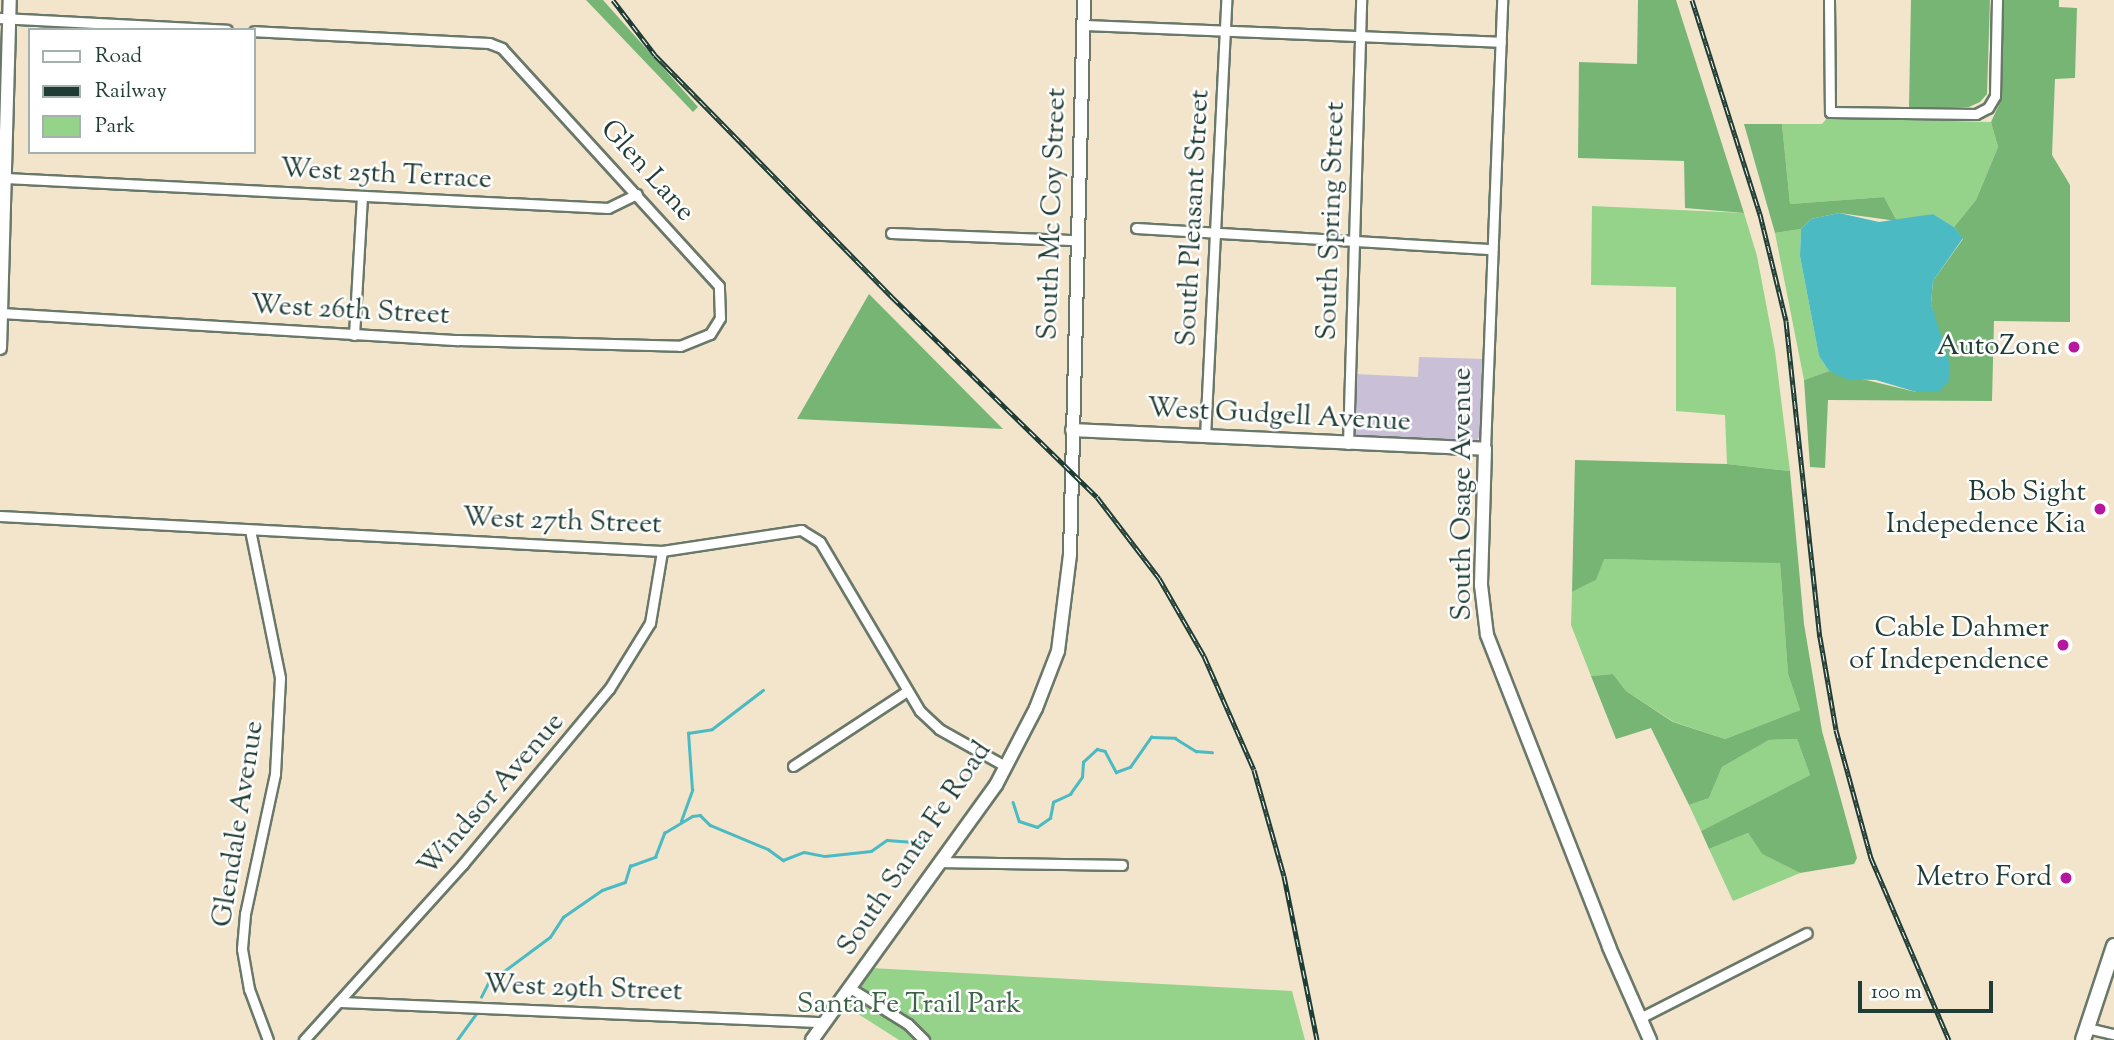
<!DOCTYPE html>
<html>
<head>
<meta charset="utf-8">
<style>
	body { margin:0 }
	#map { position:relative; width:2114px; height:1040px; overflow:hidden; background:#f2e5cc; font-family:"Sorts Mill Goudy",serif }
	div>[style] { position:absolute }
	.industrial>* { inset:0; background:#c9bfd7 }
	.green>* { inset:0; background:#94d389 }
	.forest>* { inset:0; background:#77b575 }
	.water>* { inset:0; background:#4bbac2 }
	.stream>* { height:2.5px; margin:-1.25px; padding:0 1.25px; transform-origin:1.25px; border-radius:1.25px; background:#4bbac2 }
	.roads { filter:drop-shadow(2px 0 #697869) drop-shadow(-2px 0 #697869) drop-shadow(0 2px #697869) drop-shadow(0 -2px #697869) }
	.street>* { height:9px; margin:-4.5px; padding:0 4.5px; transform-origin:4.5px; border-radius:4.5px; background:#fff }
	.secondary>* { height:12px; margin:-6px; padding:0 6px; transform-origin:6px; border-radius:6px; background:#fff }
	.primary>* { height:14px; margin:-7px; padding:0 7px; transform-origin:7px; border-radius:7px; background:#fff }
	.rail>* { height:5px; margin-top:-2.5px; transform-origin:0; background:repeating-linear-gradient(90deg,#fff 0 8px,#1f3d34 0 16px); box-sizing:border-box; border-block:2px solid #1f3d34 }
	.dots>* { width:19px; height:19px; translate:-50% -50%; box-sizing:border-box; border:4px solid #fff; border-radius:50% }
	span { translate:-50% -50%; white-space:nowrap; text-align:center; line-height:1.15; -webkit-text-stroke:5px #fff; paint-order:stroke }
	.street-label { font-size:28px; color:#1f3d34 }
	.poi-label { font-size:28px; color:#1f3d34 }
	.right { translate:-100% -50%; text-align:right }
	.park-label { font-size:28px; color:#3c6249 }
	.legend { position:absolute; left:28px; top:28px; width:228px; height:126px; box-sizing:border-box; background:#fff; border:2px solid #a5b1ae; margin:0; padding:9px 12px; list-style:none; font-size:21px; color:#1f3d34 }
	.legend li { display:flex; align-items:center; gap:14px; height:35px }
	.legend b { width:35px; border:2px solid #a5b1ae }
	.scale { position:absolute; left:1858px; top:981px; width:135px; height:32px; box-sizing:border-box; border:4px solid #1f3d34; border-top:0; padding-left:9px; font-size:21px; line-height:24px; white-space:nowrap; color:#1f3d34; -webkit-text-stroke:5px #fff; paint-order:stroke }
</style>
</head>
<body>
<div id="map">
	<div class="industrial">
		<i style="clip-path:polygon(1419px 357px,1484px 359px,1481px 433px,1475px 444px,1359px 437px,1354px 433px,1355px 374px,1418px 377px)"></i>
	</div>
	<div class="green">
		<i style="clip-path:polygon(1827px 118px,1991px 122px,1998px 147px,1976px 200px,1954px 227px,1933px 214px,1897px 221px,1884px 197px,1790px 204px,1782px 124px,1822px 124px)"></i>
		<i style="clip-path:polygon(1592px 206px,1744px 213px,1757px 256px,1775px 351px,1790px 471px,1727px 464px,1725px 415px,1676px 411px,1676px 287px,1591px 285px)"></i>
		<i style="clip-path:polygon(1801px 229px,1800px 256px,1819px 356px,1829px 371px,1804px 380px,1775px 233px)"></i>
		<i style="clip-path:polygon(1603px 559px,1780px 562px,1788px 674px,1800px 710px,1725px 739px,1674px 722px,1626px 691px,1613px 674px,1591px 676px,1571px 625px,1572px 592px,1596px 580px)"></i>
		<i style="clip-path:polygon(1797px 739px,1810px 775px,1701px 831px,1689px 805px,1709px 798px,1722px 767px,1769px 740px)"></i>
		<i style="clip-path:polygon(1748px 833px,1762px 854px,1800px 873px,1733px 901px,1709px 849px)"></i>
		<i style="clip-path:polygon(871px 968px,1292px 991px,1305px 1040px,899px 1040px,844px 1005px)"></i>
	</div>
	<div class="forest">
		<i style="clip-path:polygon(586px 0,603px 0,698px 107px,693px 112px)"></i>
		<i style="clip-path:polygon(1638px 0,1676px 0,1744px 213px,1685px 208px,1684px 161px,1578px 158px,1579px 62px,1637px 64px)"></i>
		<i style="clip-path:polygon(1911px 0,1990px 0,1987px 94px,1980px 102px,1969px 107px,1909px 107px)"></i>
		<i style="clip-path:polygon(2004px 0,2059px 0,2059px 7px,2077px 8px,2075px 78px,2055px 79px,2052px 155px,2070px 185px,2070px 322px,1994px 321px,1992px 401px,1828px 400px,1825px 468px,1810px 467px,1804px 380px,1829px 371px,1916px 392px,1936px 325px,1931px 304px,1933px 281px,1963px 239px,1954px 227px,1976px 200px,1998px 147px,1991px 122px,1999px 105px)"></i>
		<i style="clip-path:polygon(1744px 124px,1782px 124px,1790px 204px,1884px 197px,1897px 221px,1839px 213px,1811px 219px,1801px 229px,1775px 233px)"></i>
		<i style="clip-path:polygon(869px 294px,1003px 429px,797px 419px)"></i>
		<i style="clip-path:polygon(1575px 460px,1727px 464px,1790px 471px,1804px 624px,1822px 731px,1857px 858px,1854px 864px,1800px 873px,1762px 854px,1748px 833px,1709px 849px,1701px 831px,1810px 775px,1797px 739px,1769px 740px,1722px 767px,1709px 798px,1689px 805px,1651px 728px,1616px 739px,1591px 676px,1613px 674px,1626px 691px,1673px 722px,1725px 739px,1800px 710px,1788px 674px,1780px 563px,1604px 559px,1596px 580px,1572px 592px)"></i>
	</div>
	<div class="water">
		<i style="clip-path:polygon(1839px 213px,1879px 222px,1933px 214px,1954px 227px,1963px 238px,1933px 281px,1931px 304px,1949px 361px,1949px 380px,1940px 391px,1916px 392px,1876px 380px,1847px 379px,1829px 371px,1819px 356px,1800px 256px,1801px 229px,1811px 219px)"></i>
	</div>
	<div class="stream">
		<i style="left:1013px;top:802px;width:20px;rotate:72deg"></i>
		<i style="left:1019px;top:821px;width:19px;rotate:18deg"></i>
		<i style="left:1037px;top:827px;width:16px;rotate:-35deg"></i>
		<i style="left:1050px;top:818px;width:16px;rotate:-79deg"></i>
		<i style="left:1053px;top:802px;width:19px;rotate:-25deg"></i>
		<i style="left:1070px;top:794px;width:21px;rotate:-55deg"></i>
		<i style="left:1082px;top:777px;width:15px;rotate:-86deg"></i>
		<i style="left:1083px;top:762px;width:19px;rotate:-43deg"></i>
		<i style="left:1097px;top:749px;width:8px;rotate:14deg"></i>
		<i style="left:1105px;top:751px;width:24px;rotate:62deg"></i>
		<i style="left:1116px;top:772px;width:15px;rotate:-20deg"></i>
		<i style="left:1130px;top:767px;width:37px;rotate:-55deg"></i>
		<i style="left:1151px;top:737px;width:24px;rotate:2deg"></i>
		<i style="left:1175px;top:738px;width:25px;rotate:32deg"></i>
		<i style="left:1196px;top:751px;width:16px;rotate:4deg"></i>
		<i style="left:681px;top:821px;width:33px;rotate:-70deg"></i>
		<i style="left:692px;top:790px;width:57px;rotate:-94deg"></i>
		<i style="left:688px;top:733px;width:24px;rotate:-9deg"></i>
		<i style="left:712px;top:729px;width:64px;rotate:-37.4deg"></i>
		<i style="left:481px;top:997px;width:16px;rotate:-63deg"></i>
		<i style="left:488px;top:983px;width:77px;rotate:-36.6deg"></i>
		<i style="left:550px;top:937px;width:24px;rotate:-57deg"></i>
		<i style="left:563px;top:917px;width:47px;rotate:-34.7deg"></i>
		<i style="left:602px;top:890px;width:24px;rotate:-19deg"></i>
		<i style="left:625px;top:882px;width:17px;rotate:-73deg"></i>
		<i style="left:630px;top:866px;width:27px;rotate:-20deg"></i>
		<i style="left:655px;top:857px;width:26px;rotate:-69deg"></i>
		<i style="left:664px;top:833px;width:33px;rotate:-31deg"></i>
		<i style="left:692px;top:816px;width:8px;rotate:-7deg"></i>
		<i style="left:700px;top:815px;width:14px;rotate:45deg"></i>
		<i style="left:710px;top:825px;width:63px;rotate:22.5deg"></i>
		<i style="left:768px;top:849px;width:19px;rotate:36deg"></i>
		<i style="left:783px;top:860px;width:22px;rotate:-21deg"></i>
		<i style="left:804px;top:852px;width:21px;rotate:11deg"></i>
		<i style="left:825px;top:856px;width:46px;rotate:-6.2deg"></i>
		<i style="left:871px;top:851px;width:19px;rotate:-35deg"></i>
		<i style="left:887px;top:840px;width:40px;rotate:4.3deg"></i>
		<i style="left:457px;top:1040px;width:32px;rotate:-54deg"></i>
	</div>
	<div class="roads">
		<div class="street">
			<i style="left:1829px;top:0;width:112px;rotate:89.5deg"></i>
			<i style="left:1830px;top:112px;width:146px;rotate:0.8deg"></i>
			<i style="left:1976px;top:114px;width:13px;rotate:-27deg"></i>
			<i style="left:1988px;top:108px;width:14px;rotate:-60deg"></i>
			<i style="left:1995px;top:96px;width:96px;rotate:-88.8deg"></i>
			<i style="left:0;top:18px;width:227px;rotate:3deg"></i>
			<i style="left:1083px;top:25px;width:418px;rotate:2.3deg"></i>
			<i style="left:5px;top:178px;width:604px;rotate:2.85deg"></i>
			<i style="left:608px;top:208px;width:32px;rotate:-26deg"></i>
			<i style="left:1136px;top:228px;width:357px;rotate:3.4deg"></i>
			<i style="left:891px;top:233px;width:186px;rotate:2.2deg"></i>
			<i style="left:1px;top:313px;width:458px;rotate:3.4deg"></i>
			<i style="left:458px;top:340px;width:222px;rotate:1.5deg"></i>
			<i style="left:680px;top:346px;width:32px;rotate:-22deg"></i>
			<i style="left:710px;top:334px;width:19px;rotate:-58deg"></i>
			<i style="left:720px;top:318px;width:32px;rotate:-92deg"></i>
			<i style="left:719px;top:286px;width:322px;rotate:-132.4deg"></i>
			<i style="left:502px;top:48px;width:14px;rotate:-159deg"></i>
			<i style="left:489px;top:43px;width:235px;rotate:-177.1deg"></i>
			<i style="left:354px;top:335px;width:138px;rotate:-86.7deg"></i>
			<i style="left:1205px;top:437px;width:438px;rotate:-87.2deg"></i>
			<i style="left:1348px;top:444px;width:444px;rotate:-88.3deg"></i>
			<i style="left:1485px;top:449px;width:449px;rotate:-87.8deg"></i>
			<i style="left:0;top:516px;width:663px;rotate:3.03deg"></i>
			<i style="left:662px;top:551px;width:141px;rotate:-8.6deg"></i>
			<i style="left:801px;top:530px;width:22px;rotate:32deg"></i>
			<i style="left:820px;top:542px;width:196px;rotate:59.4deg"></i>
			<i style="left:920px;top:711px;width:26px;rotate:43deg"></i>
			<i style="left:939px;top:729px;width:76px;rotate:29.3deg"></i>
			<i style="left:250px;top:530px;width:151px;rotate:78.5deg"></i>
			<i style="left:280px;top:678px;width:96px;rotate:93deg"></i>
			<i style="left:275px;top:774px;width:143px;rotate:102.1deg"></i>
			<i style="left:245px;top:914px;width:35px;rotate:95deg"></i>
			<i style="left:242px;top:949px;width:41px;rotate:80.1deg"></i>
			<i style="left:249px;top:989px;width:54px;rotate:69.6deg"></i>
			<i style="left:793px;top:766px;width:136px;rotate:-33.3deg"></i>
			<i style="left:940px;top:862px;width:182px;rotate:0.9deg"></i>
			<i style="left:850px;top:988px;width:68px;rotate:31.8deg"></i>
			<i style="left:908px;top:1024px;width:23px;rotate:45deg"></i>
			<i style="left:339px;top:1002px;width:486px;rotate:2.4deg"></i>
			<i style="left:1640px;top:1018px;width:187px;rotate:-27deg"></i>
			<i style="left:2087px;top:1028px;width:28px;rotate:13deg"></i>
			<i style="left:304px;top:1040px;width:237px;rotate:-47.9deg"></i>
			<i style="left:463px;top:864px;width:228px;rotate:-50.2deg"></i>
			<i style="left:609px;top:689px;width:78px;rotate:-58.2deg"></i>
			<i style="left:650px;top:623px;width:73px;rotate:-80.5deg"></i>
		</div>
		<div class="secondary">
			<i style="left:0;top:348px;width:348px;rotate:-88.4deg"></i>
			<i style="left:1072px;top:430px;width:413px;rotate:2.6deg"></i>
			<i style="left:1485px;top:449px;width:136px;rotate:91.7deg"></i>
			<i style="left:1481px;top:585px;width:50px;rotate:83.2deg"></i>
			<i style="left:1487px;top:635px;width:335px;rotate:68.6deg"></i>
			<i style="left:1609px;top:947px;width:102px;rotate:66.2deg"></i>
			<i style="left:812px;top:1040px;width:314px;rotate:-54.2deg"></i>
			<i style="left:996px;top:785px;width:87px;rotate:-62.5deg"></i>
			<i style="left:1036px;top:708px;width:61px;rotate:-68.9deg"></i>
			<i style="left:1058px;top:651px;width:98px;rotate:-82.9deg"></i>
			<i style="left:1070px;top:554px;width:554px;rotate:-88.55deg"></i>
		</div>
		<div class="primary">
			<i style="left:2083px;top:1040px;width:99px;rotate:-71.7deg"></i>
		</div>
	</div>
	<div class="rail">
		<i style="left:613px;top:0;width:69px;rotate:52.6deg"></i>
		<i style="left:655px;top:55px;width:339px;rotate:45.6deg"></i>
		<i style="left:892px;top:297px;width:286px;rotate:44.3deg"></i>
		<i style="left:1097px;top:497px;width:102px;rotate:52.6deg"></i>
		<i style="left:1159px;top:578px;width:90px;rotate:60deg"></i>
		<i style="left:1204px;top:656px;width:124px;rotate:66.3deg"></i>
		<i style="left:1254px;top:770px;width:110px;rotate:74.2deg"></i>
		<i style="left:1284px;top:876px;width:167px;rotate:78.6deg"></i>
		<i style="left:1692px;top:0;width:225px;rotate:72.4deg"></i>
		<i style="left:1760px;top:214px;width:110px;rotate:76.3deg"></i>
		<i style="left:1786px;top:321px;width:318px;rotate:83.9deg"></i>
		<i style="left:1820px;top:637px;width:94px;rotate:80.2deg"></i>
		<i style="left:1836px;top:730px;width:133px;rotate:74.7deg"></i>
		<i style="left:1871px;top:858px;width:198px;rotate:66.8deg"></i>
	</div>
	<div class="dots">
		<i style="left:2074px;top:347px;background:#b5179e"></i>
		<i style="left:2100px;top:509px;background:#b5179e"></i>
		<i style="left:2063px;top:645px;background:#b5179e"></i>
		<i style="left:2066px;top:878px;background:#b5179e"></i>
	</div>
	<div class="street-label">
		<span style="left:647px;top:171px;rotate:48deg">Glen Lane</span>
		<span style="left:386px;top:175px;rotate:3deg">West 25th Terrace</span>
		<span style="left:1053px;top:214px;rotate:-88deg">South Mc Coy Street</span>
		<span style="left:1194px;top:218px;rotate:-87deg">South Pleasant Street</span>
		<span style="left:1332px;top:221px;rotate:-88deg">South Spring Street</span>
		<span style="left:350px;top:311px;rotate:3deg">West 26th Street</span>
		<span style="left:1279px;top:416px;rotate:3deg">West Gudgell Avenue</span>
		<span style="left:1463px;top:494px;rotate:-90deg">South Osage Avenue</span>
		<span style="left:562px;top:522px;rotate:2deg">West 27th Street</span>
		<span style="left:492px;top:795px;rotate:-49deg">Windsor Avenue</span>
		<span style="left:239px;top:824px;rotate:-81deg">Glendale Avenue</span>
		<span style="left:915px;top:849px;rotate:-56deg">South Santa Fe Road</span>
		<span style="left:583px;top:989px;rotate:2deg">West 29th Street</span>
	</div>
	<div class="poi-label">
		<span class="right" style="left:2060px;top:347px">AutoZone</span>
		<span class="right" style="left:2086px;top:509px">Bob Sight<br>Indepedence Kia</span>
		<span class="right" style="left:2049px;top:645px">Cable Dahmer<br>of Independence</span>
		<span class="right" style="left:2052px;top:878px">Metro Ford</span>
	</div>
	<div class="park-label">
		<span style="left:909px;top:1005px">Santa Fe Trail Park</span>
	</div>
	<ul class="legend">
	<li><b style="height:9px;background:#fff"></b>Road</li>
	<li><b style="height:9px;background:#1f3d34"></b>Railway</li>
	<li><b style="height:19px;background:#94d389"></b>Park</li>
	</ul>
	<div class="scale">100 m</div>
</div>
</body>
</html>
